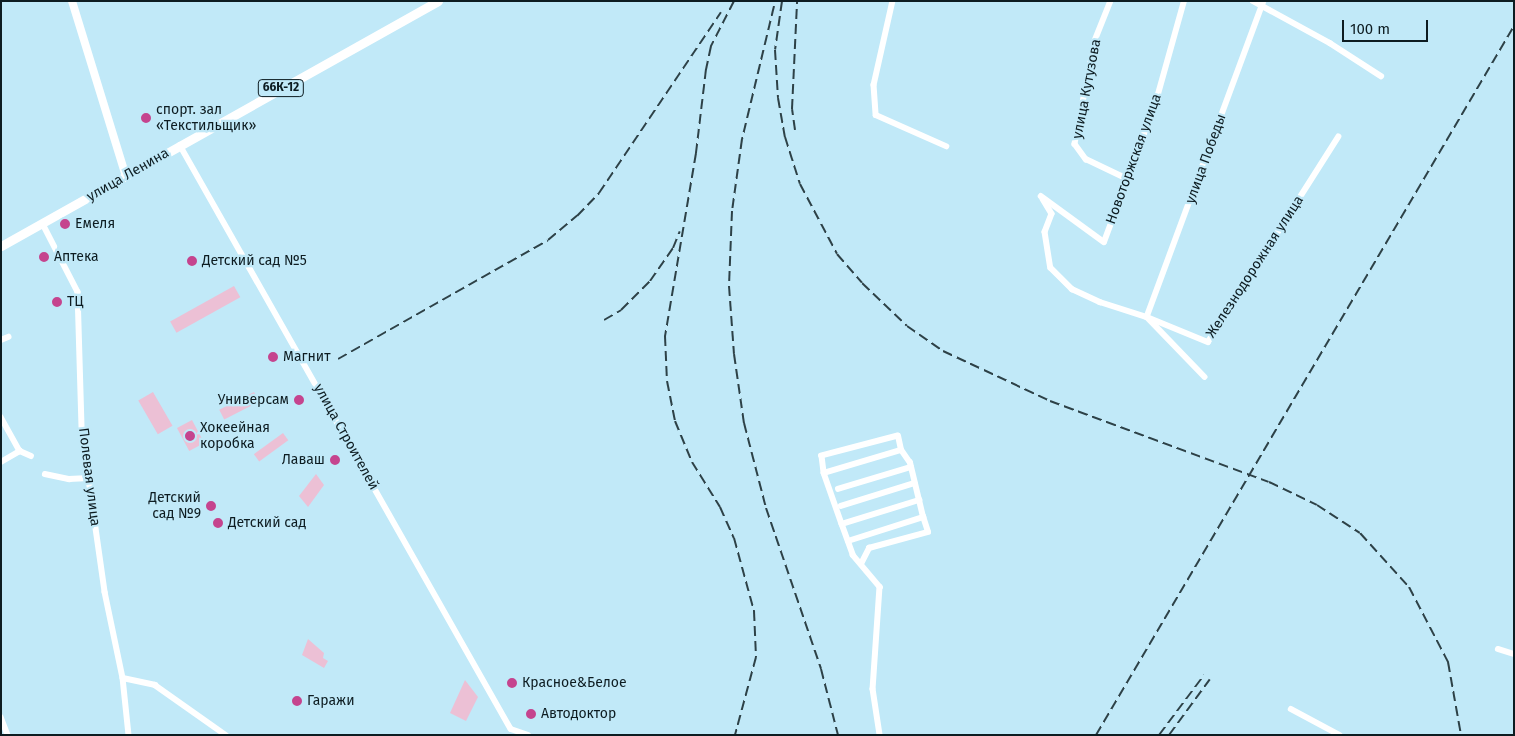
<!DOCTYPE html>
<html>
<head>
<meta charset="utf-8">
<style>
	body { margin:0 }
	#map { position:relative; width:1515px; height:736px; overflow:hidden; background:#c1e9f8; font-family:"Fira Sans",sans-serif }
	div>[style] { position:absolute }
	.green>* { inset:0; background:#ecc0d5; transform-origin:0 0 }
	.street>* { height:5.5px; margin:-2.75px; padding:0 2.75px; transform-origin:2.75px; border-radius:2.75px; background:#fff }
	.secondary>* { height:8px; margin:-4px; padding:0 4px; transform-origin:4px; border-radius:4px; background:#fff }
	.primary>* { height:9px; margin:-4.5px; padding:0 4.5px; transform-origin:4.5px; border-radius:4.5px; background:#fff }
	.rail>* { height:2px; margin-top:-1px; transform-origin:0; background:repeating-linear-gradient(90deg,#2d4147 0 10px,transparent 0 15px) }
	.dots>* { width:14px; height:14px; translate:-50% -50%; box-sizing:border-box; border:2px solid #c1e9f8; border-radius:50% }
	span { translate:-50% -50%; white-space:nowrap; text-align:center; line-height:1.15; -webkit-text-stroke:4.5px #c1e9f8; paint-order:stroke }
	.shield-label span { padding:1px 4px; background:#c1e9f8; border:1px solid; border-radius:4px; -webkit-text-stroke-width:0 }
	.shield-label { font-size:12px; color:#0d1c21; font-weight:700 }
	.street-label { font-size:14px; color:#0d1c21 }
	.poi-label { font-size:14px; color:#0d1c21 }
	.left { translate:0 -50%; text-align:left }
	.right { translate:-100% -50%; text-align:right }
	.frame { position:absolute; inset:0; border:2px solid #0d1c21; pointer-events:none }
	.scale { position:absolute; left:1342px; top:20px; width:86px; height:22px; box-sizing:border-box; border:2px solid #0d1c21; border-top:0; padding-left:6px; font-size:15px; line-height:18px; white-space:nowrap; color:#0d1c21; -webkit-text-stroke:4px #c1e9f8; paint-order:stroke }
</style>
</head>
<body>
<div id="map">
	<div class="green">
		<i style="left:234px;top:286px;width:13px;height:73px;rotate:61deg"></i>
		<i style="left:153px;top:392px;width:39px;height:17px;rotate:60deg"></i>
		<i style="left:254px;top:392px;width:11px;height:39px;rotate:63deg"></i>
		<i style="left:192px;top:420px;width:26px;height:17px;rotate:62deg"></i>
		<i style="left:283px;top:433px;width:9px;height:36px;rotate:54deg"></i>
		<i style="clip-path:polygon(316px 474px,324px 485px,308px 507px,299px 496px)"></i>
		<i style="clip-path:polygon(308px 639px,324px 653px,323px 658px,328px 661px,324px 668px,302px 655px)"></i>
		<i style="clip-path:polygon(465px 680px,478px 697px,466px 721px,450px 713px)"></i>
	</div>
	<div class="street">
		<i style="left:893px;top:1px;width:86px;rotate:102.7deg"></i>
		<i style="left:874px;top:85px;width:30px;rotate:86deg"></i>
		<i style="left:876px;top:115px;width:77px;rotate:23.9deg"></i>
		<i style="left:1111px;top:1px;width:43px;rotate:111.8deg"></i>
		<i style="left:1095px;top:41px;width:105px;rotate:101deg"></i>
		<i style="left:1075px;top:144px;width:19px;rotate:54deg"></i>
		<i style="left:1086px;top:159px;width:47px;rotate:25.5deg"></i>
		<i style="left:1253px;top:1px;width:88px;rotate:28.6deg"></i>
		<i style="left:1330px;top:43px;width:61px;rotate:32.9deg"></i>
		<i style="left:1264px;top:1px;width:337px;rotate:110.3deg"></i>
		<i style="left:1147px;top:317px;width:66px;rotate:22.3deg"></i>
		<i style="left:1208px;top:342px;width:243px;rotate:-57.6deg"></i>
		<i style="left:180px;top:145px;width:671px;rotate:60.46deg"></i>
		<i style="left:1041px;top:196px;width:78px;rotate:36.1deg"></i>
		<i style="left:1104px;top:242px;width:146px;rotate:-69.6deg"></i>
		<i style="left:1155px;top:105px;width:108px;rotate:-74.4deg"></i>
		<i style="left:1043px;top:199px;width:17px;rotate:59deg"></i>
		<i style="left:1052px;top:214px;width:19px;rotate:111deg"></i>
		<i style="left:1045px;top:232px;width:36px;rotate:81deg"></i>
		<i style="left:1051px;top:268px;width:30px;rotate:45deg"></i>
		<i style="left:1072px;top:289px;width:31px;rotate:25deg"></i>
		<i style="left:1100px;top:302px;width:49px;rotate:17.7deg"></i>
		<i style="left:1147px;top:317px;width:83px;rotate:46deg"></i>
		<i style="left:43px;top:224px;width:76px;rotate:62.8deg"></i>
		<i style="left:78px;top:292px;width:138px;rotate:88.3deg"></i>
		<i style="left:82px;top:430px;width:164px;rotate:81.9deg"></i>
		<i style="left:105px;top:592px;width:88px;rotate:78.2deg"></i>
		<i style="left:123px;top:678px;width:57px;rotate:84deg"></i>
		<i style="left:1px;top:340px;width:8px;rotate:-23deg"></i>
		<i style="left:1px;top:417px;width:39px;rotate:61deg"></i>
		<i style="left:20px;top:451px;width:12px;rotate:24deg"></i>
		<i style="left:1px;top:462px;width:22px;rotate:-30deg"></i>
		<i style="left:824px;top:473px;width:80px;rotate:-16.6deg"></i>
		<i style="left:45px;top:474px;width:25px;rotate:12deg"></i>
		<i style="left:69px;top:479px;width:20px;rotate:-3deg"></i>
		<i style="left:838px;top:489px;width:76px;rotate:-16.8deg"></i>
		<i style="left:841px;top:506px;width:77px;rotate:-17.3deg"></i>
		<i style="left:842px;top:524px;width:81px;rotate:-17.3deg"></i>
		<i style="left:848px;top:541px;width:79px;rotate:-17.7deg"></i>
		<i style="left:923px;top:517px;width:56px;rotate:-103.5deg"></i>
		<i style="left:910px;top:463px;width:16px;rotate:-125deg"></i>
		<i style="left:901px;top:450px;width:14px;rotate:-102deg"></i>
		<i style="left:898px;top:436px;width:79px;rotate:165.3deg"></i>
		<i style="left:822px;top:456px;width:17px;rotate:83deg"></i>
		<i style="left:824px;top:473px;width:54px;rotate:70.6deg"></i>
		<i style="left:842px;top:524px;width:33px;rotate:70deg"></i>
		<i style="left:853px;top:555px;width:42px;rotate:49.8deg"></i>
		<i style="left:880px;top:587px;width:102px;rotate:93.9deg"></i>
		<i style="left:873px;top:689px;width:47px;rotate:81.3deg"></i>
		<i style="left:861px;top:564px;width:18px;rotate:-63deg"></i>
		<i style="left:869px;top:548px;width:61px;rotate:-15.2deg"></i>
		<i style="left:928px;top:532px;width:16px;rotate:-108deg"></i>
		<i style="left:1498px;top:649px;width:17px;rotate:17deg"></i>
		<i style="left:123px;top:678px;width:33px;rotate:12deg"></i>
		<i style="left:155px;top:685px;width:87px;rotate:35.2deg"></i>
		<i style="left:1291px;top:709px;width:55px;rotate:28deg"></i>
		<i style="left:1px;top:717px;width:19px;rotate:69deg"></i>
		<i style="left:511px;top:729px;width:18px;rotate:19deg"></i>
	</div>
	<div class="secondary">
		<i style="left:72px;top:1px;width:184px;rotate:72.9deg"></i>
	</div>
	<div class="primary">
		<i style="left:1px;top:246px;width:501px;rotate:-29.28deg"></i>
	</div>
	<div class="rail">
		<i style="left:734px;top:1px;width:51px;rotate:117.1deg"></i>
		<i style="left:711px;top:46px;width:24px;rotate:102deg"></i>
		<i style="left:706px;top:69px;width:85px;rotate:96.8deg"></i>
		<i style="left:696px;top:153px;width:186px;rotate:99.6deg"></i>
		<i style="left:665px;top:336px;width:45px;rotate:87.5deg"></i>
		<i style="left:667px;top:381px;width:41px;rotate:78.7deg"></i>
		<i style="left:675px;top:421px;width:44px;rotate:67.5deg"></i>
		<i style="left:692px;top:462px;width:53px;rotate:58.1deg"></i>
		<i style="left:720px;top:507px;width:34px;rotate:66deg"></i>
		<i style="left:734px;top:538px;width:76px;rotate:74.7deg"></i>
		<i style="left:754px;top:611px;width:46px;rotate:87.5deg"></i>
		<i style="left:756px;top:657px;width:81px;rotate:105.1deg"></i>
		<i style="left:782px;top:1px;width:49px;rotate:98.1deg"></i>
		<i style="left:775px;top:50px;width:48px;rotate:86.4deg"></i>
		<i style="left:778px;top:98px;width:40px;rotate:80deg"></i>
		<i style="left:785px;top:137px;width:49px;rotate:72.3deg"></i>
		<i style="left:800px;top:184px;width:79px;rotate:62.1deg"></i>
		<i style="left:837px;top:254px;width:38px;rotate:49deg"></i>
		<i style="left:862px;top:283px;width:62px;rotate:43.7deg"></i>
		<i style="left:907px;top:326px;width:44px;rotate:34.8deg"></i>
		<i style="left:943px;top:351px;width:118px;rotate:25deg"></i>
		<i style="left:1050px;top:401px;width:233px;rotate:20.3deg"></i>
		<i style="left:1269px;top:482px;width:53px;rotate:25.6deg"></i>
		<i style="left:1317px;top:505px;width:51px;rotate:33.1deg"></i>
		<i style="left:1360px;top:533px;width:73px;rotate:47.8deg"></i>
		<i style="left:1409px;top:587px;width:85px;rotate:62.5deg"></i>
		<i style="left:1448px;top:662px;width:74px;rotate:79.9deg"></i>
		<i style="left:774px;top:6px;width:137px;rotate:103.5deg"></i>
		<i style="left:742px;top:139px;width:73px;rotate:97.9deg"></i>
		<i style="left:732px;top:211px;width:75px;rotate:92.3deg"></i>
		<i style="left:729px;top:286px;width:68px;rotate:85.8deg"></i>
		<i style="left:734px;top:354px;width:70px;rotate:81.8deg"></i>
		<i style="left:744px;top:423px;width:88px;rotate:75.5deg"></i>
		<i style="left:766px;top:508px;width:170px;rotate:71.1deg"></i>
		<i style="left:821px;top:669px;width:68px;rotate:75.6deg"></i>
		<i style="left:795px;top:130px;width:21px;rotate:-98deg"></i>
		<i style="left:792px;top:109px;width:108px;rotate:-87.3deg"></i>
		<i style="left:604px;top:320px;width:20px;rotate:-30deg"></i>
		<i style="left:621px;top:310px;width:41px;rotate:-45deg"></i>
		<i style="left:650px;top:281px;width:40px;rotate:-55.1deg"></i>
		<i style="left:673px;top:248px;width:18px;rotate:-68deg"></i>
		<i style="left:338px;top:359px;width:241px;rotate:-29.5deg"></i>
		<i style="left:548px;top:240px;width:38px;rotate:-40deg"></i>
		<i style="left:577px;top:216px;width:32px;rotate:-46deg"></i>
		<i style="left:599px;top:193px;width:218px;rotate:-56deg"></i>
		<i style="left:1096px;top:735px;width:823px;rotate:-59.48deg"></i>
		<i style="left:1159px;top:735px;width:75px;rotate:-53.1deg"></i>
		<i style="left:1169px;top:735px;width:69px;rotate:-53.8deg"></i>
	</div>
	<div class="dots">
		<i style="left:146px;top:118px;background:#c5448e"></i>
		<i style="left:65px;top:224px;background:#c5448e"></i>
		<i style="left:44px;top:257px;background:#c5448e"></i>
		<i style="left:192px;top:261px;background:#c5448e"></i>
		<i style="left:57px;top:302px;background:#c5448e"></i>
		<i style="left:273px;top:357px;background:#c5448e"></i>
		<i style="left:299px;top:400px;background:#c5448e"></i>
		<i style="left:190px;top:436px;background:#c5448e"></i>
		<i style="left:335px;top:460px;background:#c5448e"></i>
		<i style="left:211px;top:506px;background:#c5448e"></i>
		<i style="left:218px;top:523px;background:#c5448e"></i>
		<i style="left:512px;top:683px;background:#c5448e"></i>
		<i style="left:297px;top:701px;background:#c5448e"></i>
		<i style="left:531px;top:714px;background:#c5448e"></i>
	</div>
	<div class="shield-label">
		<span style="left:281px;top:88px">66К-12</span>
	</div>
	<div class="street-label">
		<span style="left:1087px;top:89px;rotate:-79deg">улица Кутузова</span>
		<span style="left:1134px;top:159px;rotate:-70deg">Новоторжская улица</span>
		<span style="left:1206px;top:159px;rotate:-70deg">улица Победы</span>
		<span style="left:128px;top:175px;rotate:-30deg">улица Ленина</span>
		<span style="left:1255px;top:267px;rotate:-57deg">Железнодорожная улица</span>
		<span style="left:346px;top:437px;rotate:61deg">улица Строителей</span>
		<span style="left:89px;top:477px;rotate:83deg">Полевая улица</span>
	</div>
	<div class="poi-label">
		<span class="left" style="left:156px;top:118px">спорт. зал<br>«Текстильщик»</span>
		<span class="left" style="left:75px;top:224px">Емеля</span>
		<span class="left" style="left:54px;top:257px">Аптека</span>
		<span class="left" style="left:202px;top:261px">Детский сад №5</span>
		<span class="left" style="left:67px;top:302px">ТЦ</span>
		<span class="left" style="left:283px;top:357px">Магнит</span>
		<span class="right" style="left:289px;top:400px">Универсам</span>
		<span class="left" style="left:200px;top:436px">Хокеейная<br>коробка</span>
		<span class="right" style="left:325px;top:460px">Лаваш</span>
		<span class="right" style="left:201px;top:506px">Детский<br>сад №9</span>
		<span class="left" style="left:228px;top:523px">Детский сад</span>
		<span class="left" style="left:522px;top:683px">Красное&amp;Белое</span>
		<span class="left" style="left:307px;top:701px">Гаражи</span>
		<span class="left" style="left:541px;top:714px">Автодоктор</span>
	</div>
	<div class="frame"></div>
	<div class="scale">100 m</div>
</div>
</body>
</html>
